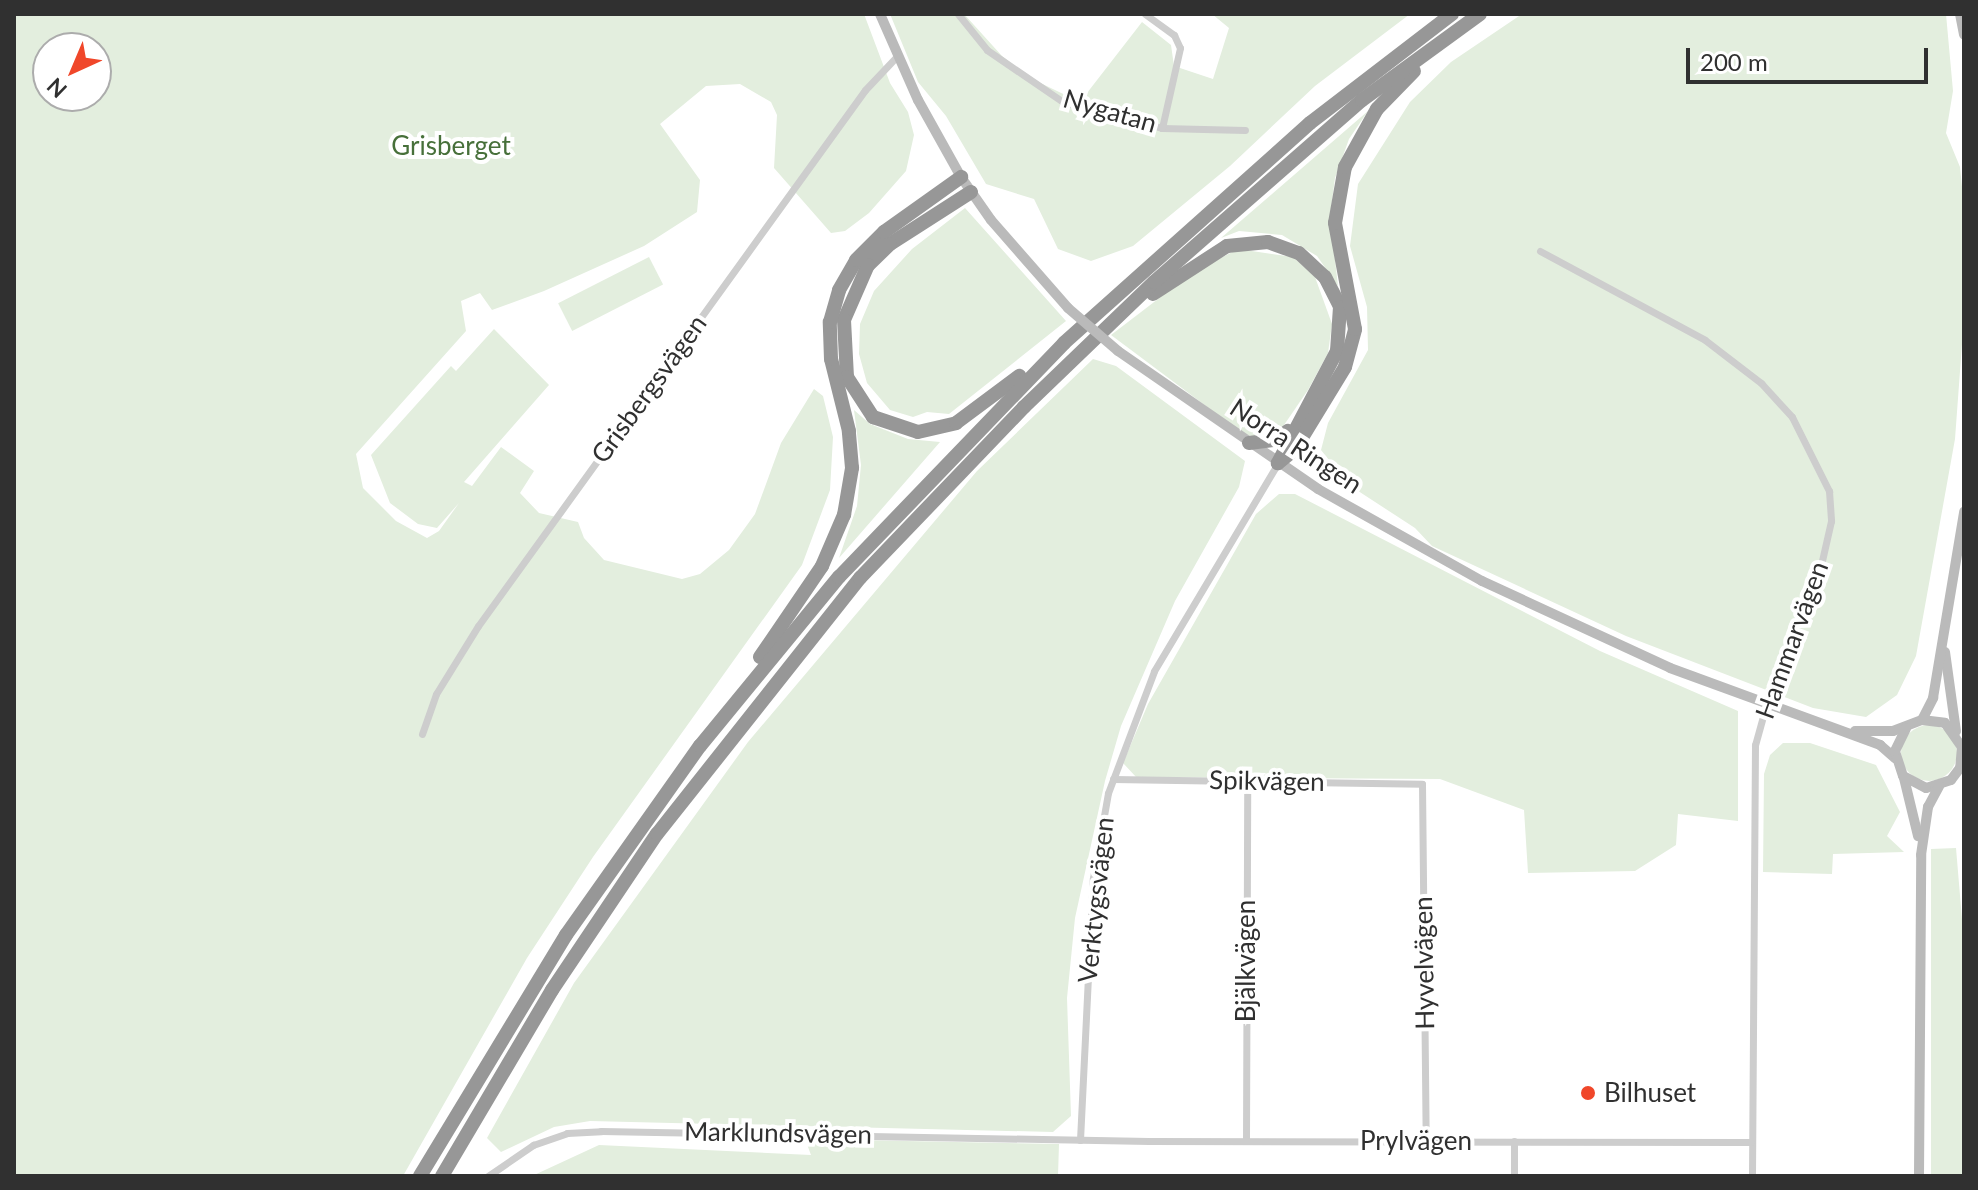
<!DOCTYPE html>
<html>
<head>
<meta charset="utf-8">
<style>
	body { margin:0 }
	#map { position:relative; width:1978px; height:1190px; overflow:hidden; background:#fff; font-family:Lato,sans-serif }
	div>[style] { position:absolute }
	.green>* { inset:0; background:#e3eede; transform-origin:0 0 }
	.round { border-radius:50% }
	.street>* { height:7px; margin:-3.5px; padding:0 3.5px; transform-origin:3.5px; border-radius:3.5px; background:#cdcdcd }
	.secondary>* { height:10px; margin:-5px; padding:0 5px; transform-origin:5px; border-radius:5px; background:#bababa }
	.highway>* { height:14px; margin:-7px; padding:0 7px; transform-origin:7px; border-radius:7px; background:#979797 }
	.secondary-bridge>* { height:10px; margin:-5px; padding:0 5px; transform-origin:5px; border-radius:5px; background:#bababa }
	.dots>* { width:22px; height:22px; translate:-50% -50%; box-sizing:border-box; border:4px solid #fff; border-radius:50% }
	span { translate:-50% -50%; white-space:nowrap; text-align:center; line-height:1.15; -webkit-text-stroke:8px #fff; paint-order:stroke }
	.street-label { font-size:26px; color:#303030 }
	.park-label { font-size:26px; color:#47703a }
	.poi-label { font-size:26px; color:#303030 }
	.left { translate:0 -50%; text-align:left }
	.frame { position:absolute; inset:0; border:16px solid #303030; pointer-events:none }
	.north { position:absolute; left:32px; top:32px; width:80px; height:80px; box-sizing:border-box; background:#fff; border:2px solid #acacac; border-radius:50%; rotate:224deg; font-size:22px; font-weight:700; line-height:32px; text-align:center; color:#303030 }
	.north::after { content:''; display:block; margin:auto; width:28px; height:36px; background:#f0472a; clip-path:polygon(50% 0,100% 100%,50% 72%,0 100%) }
	.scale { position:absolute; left:1686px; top:48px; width:242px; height:36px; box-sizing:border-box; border:4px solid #303030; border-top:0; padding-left:10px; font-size:24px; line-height:28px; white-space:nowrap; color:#303030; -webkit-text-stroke:6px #fff; paint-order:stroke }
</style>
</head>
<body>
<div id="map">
	<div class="green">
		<i style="clip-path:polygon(evenodd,14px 14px,864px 14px,890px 83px,908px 112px,914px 135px,906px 171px,869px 213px,845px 231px,831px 233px,774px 168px,777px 115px,771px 102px,740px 84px,706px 86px,660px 124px,700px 180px,697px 212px,644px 246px,544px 291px,492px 310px,480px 293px,461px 301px,466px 331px,356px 454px,363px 488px,396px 521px,427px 538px,439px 531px,459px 503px,437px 528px,418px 524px,390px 503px,371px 455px,451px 366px,456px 371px,494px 329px,549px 385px,464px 482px,472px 486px,501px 447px,534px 471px,520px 493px,539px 513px,578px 522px,584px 538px,604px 560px,682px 579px,700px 574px,729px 550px,755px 514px,781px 443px,814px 389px,823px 396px,833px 437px,830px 490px,802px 565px,593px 857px,527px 958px,403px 1176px,14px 1176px,14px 14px,48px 48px,96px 48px,96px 96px,48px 96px,48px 48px)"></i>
		<i style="clip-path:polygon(890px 14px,964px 14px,1002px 56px,1032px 79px,1080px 102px,1142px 22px,1171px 45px,1174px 66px,1213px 79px,1229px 28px,1212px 14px,1410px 14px,1315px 86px,1230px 166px,1133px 246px,1091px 261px,1058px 249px,1034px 199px,986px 184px,946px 116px,918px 82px)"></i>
		<i style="clip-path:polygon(1522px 14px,1946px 14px,1953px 91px,1946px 133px,1960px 167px,1964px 207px,1964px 317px,1955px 439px,1916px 656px,1897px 695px,1866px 717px,1813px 708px,1626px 636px,1432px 546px,1415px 528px,1349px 485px,1321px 450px,1328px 423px,1368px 350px,1367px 307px,1350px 246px,1358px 184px,1410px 102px,1451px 62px)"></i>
		<i style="clip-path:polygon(1368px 111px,1349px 139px,1335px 178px,1330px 216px,1338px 286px,1317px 256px,1282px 235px,1239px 231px,1221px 238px)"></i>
		<i style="clip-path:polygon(965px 208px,1066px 321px,949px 414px,927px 412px,913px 417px,890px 410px,867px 383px,859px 354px,860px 324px,874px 291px,912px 249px)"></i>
		<i style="clip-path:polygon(1238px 249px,1293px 257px,1315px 277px,1332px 324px,1328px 353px,1308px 390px,1284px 425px,1260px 439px,1242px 433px,1111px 335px,1192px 273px)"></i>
		<i style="left:649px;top:257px;width:31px;height:102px;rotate:63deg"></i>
		<i style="clip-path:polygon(1093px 359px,1116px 366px,1245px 461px,1239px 487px,1175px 601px,1121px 726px,1105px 781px,1075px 918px,1067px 998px,1071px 1116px,1053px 1132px,590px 1121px,554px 1127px,501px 1152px,487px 1138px,574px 983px,748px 742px,977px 471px)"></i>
		<i style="clip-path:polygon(854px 410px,870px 424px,908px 439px,940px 442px,839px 558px,857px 506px,861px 465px)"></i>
		<i style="clip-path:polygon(1279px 494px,1295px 494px,1600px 651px,1738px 711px,1738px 821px,1678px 814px,1676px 845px,1635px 871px,1528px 873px,1524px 810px,1440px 779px,1136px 777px,1123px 763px,1148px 704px,1256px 514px)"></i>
		<i class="round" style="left:1901px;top:725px;width:56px;height:56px"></i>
		<i style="clip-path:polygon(1783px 743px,1810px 743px,1876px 765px,1900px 812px,1887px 836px,1904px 852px,1833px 854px,1832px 874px,1763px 872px,1764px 774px,1770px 755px)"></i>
		<i style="clip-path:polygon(1956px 848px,1964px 943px,1964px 1176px,1931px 1176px,1931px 849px)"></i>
		<i style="clip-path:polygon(805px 1139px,1059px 1144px,1058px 1176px,532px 1176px,599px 1145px,811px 1155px)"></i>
	</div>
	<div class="street">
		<i style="left:958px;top:14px;width:46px;rotate:51.1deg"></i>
		<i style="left:987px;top:50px;width:92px;rotate:34.4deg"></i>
		<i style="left:1063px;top:102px;width:102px;rotate:14.7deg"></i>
		<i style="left:1162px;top:128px;width:83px;rotate:1.4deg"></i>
		<i style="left:1145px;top:14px;width:36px;rotate:36deg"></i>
		<i style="left:1174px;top:35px;width:14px;rotate:65deg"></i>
		<i style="left:1180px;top:48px;width:82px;rotate:102.7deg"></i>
		<i style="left:1540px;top:251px;width:187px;rotate:28.3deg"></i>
		<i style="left:1705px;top:340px;width:71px;rotate:37.5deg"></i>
		<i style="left:1761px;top:383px;width:46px;rotate:47.6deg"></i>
		<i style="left:1792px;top:417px;width:83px;rotate:63.4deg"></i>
		<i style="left:1829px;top:491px;width:30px;rotate:86deg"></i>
		<i style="left:1831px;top:521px;width:45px;rotate:102.8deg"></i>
		<i style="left:1821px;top:565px;width:117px;rotate:113.1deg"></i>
		<i style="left:1775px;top:673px;width:75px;rotate:105.5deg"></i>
		<i style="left:1755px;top:745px;width:431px;rotate:90.4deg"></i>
		<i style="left:422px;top:734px;width:42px;rotate:-70.7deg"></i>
		<i style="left:436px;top:694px;width:80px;rotate:-58.3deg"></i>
		<i style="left:478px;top:626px;width:661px;rotate:-54.17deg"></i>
		<i style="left:865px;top:90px;width:47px;rotate:-46.7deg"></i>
		<i style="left:1113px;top:779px;width:309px;rotate:0.9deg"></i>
		<i style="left:1422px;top:784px;width:358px;rotate:89.4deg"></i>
		<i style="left:1080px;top:1140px;width:262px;rotate:-87.2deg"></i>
		<i style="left:1093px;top:878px;width:86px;rotate:-80deg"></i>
		<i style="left:1108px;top:793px;width:130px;rotate:-69.3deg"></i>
		<i style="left:1154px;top:671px;width:242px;rotate:-59.2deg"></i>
		<i style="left:1246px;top:1141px;width:360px;rotate:-89.8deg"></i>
		<i style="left:488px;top:1176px;width:55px;rotate:-34.6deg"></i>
		<i style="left:533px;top:1145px;width:36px;rotate:-19deg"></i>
		<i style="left:567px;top:1133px;width:34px;rotate:-3deg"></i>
		<i style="left:601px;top:1131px;width:548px;rotate:1.05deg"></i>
		<i style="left:1149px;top:1141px;width:602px;rotate:0.1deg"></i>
		<i style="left:1514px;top:1176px;width:35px;rotate:-90deg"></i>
	</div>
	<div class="secondary">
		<i style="left:880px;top:14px;width:94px;rotate:66.2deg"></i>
		<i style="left:918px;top:100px;width:88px;rotate:60.8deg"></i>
		<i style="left:961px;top:177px;width:52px;rotate:55.1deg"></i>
		<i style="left:991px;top:220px;width:117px;rotate:48.8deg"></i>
		<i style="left:1960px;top:14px;width:21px;rotate:79deg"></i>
		<i style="left:1118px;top:351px;width:243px;rotate:34.6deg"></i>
		<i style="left:1318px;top:489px;width:188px;rotate:29.3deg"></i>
		<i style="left:1482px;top:581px;width:207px;rotate:24.8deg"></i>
		<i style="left:1670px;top:668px;width:224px;rotate:20.1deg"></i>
		<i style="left:1880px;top:745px;width:20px;rotate:41deg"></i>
		<i style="left:1945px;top:652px;width:80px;rotate:82.1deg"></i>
		<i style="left:1922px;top:720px;width:25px;rotate:-63deg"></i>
		<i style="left:1933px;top:698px;width:189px;rotate:-80.5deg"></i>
		<i style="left:1855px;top:731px;width:38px"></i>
		<i style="left:1893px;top:731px;width:31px;rotate:-21deg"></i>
		<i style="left:1922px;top:720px;width:23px;rotate:7deg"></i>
		<i style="left:1945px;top:723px;width:29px;rotate:55deg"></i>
		<i style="left:1962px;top:747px;width:21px;rotate:95deg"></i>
		<i style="left:1960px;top:768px;width:15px;rotate:127deg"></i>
		<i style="left:1951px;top:780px;width:26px;rotate:162deg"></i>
		<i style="left:1926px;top:788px;width:26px;rotate:-152deg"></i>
		<i style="left:1903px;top:776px;width:26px;rotate:-108deg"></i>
		<i style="left:1895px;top:751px;width:25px;rotate:-64deg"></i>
		<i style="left:1904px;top:778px;width:60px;rotate:76.4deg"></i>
		<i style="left:1919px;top:1176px;width:321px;rotate:-89.6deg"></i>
		<i style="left:1921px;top:855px;width:49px;rotate:-81.7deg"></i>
		<i style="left:1928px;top:807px;width:24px;rotate:-62deg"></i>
	</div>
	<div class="highway">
		<i style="left:971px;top:192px;width:96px;rotate:147.3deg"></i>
		<i style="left:890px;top:244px;width:30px;rotate:136deg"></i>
		<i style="left:868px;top:265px;width:60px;rotate:113.6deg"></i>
		<i style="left:844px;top:320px;width:57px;rotate:87deg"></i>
		<i style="left:847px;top:377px;width:48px;rotate:57deg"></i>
		<i style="left:873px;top:417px;width:47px;rotate:18.4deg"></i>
		<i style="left:918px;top:432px;width:39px;rotate:-13deg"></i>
		<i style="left:956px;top:423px;width:79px;rotate:-36.7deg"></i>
		<i style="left:1153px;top:294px;width:88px;rotate:-33deg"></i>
		<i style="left:1227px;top:246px;width:41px;rotate:-5.6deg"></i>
		<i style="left:1268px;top:242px;width:33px;rotate:20deg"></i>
		<i style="left:1299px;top:253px;width:35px;rotate:43deg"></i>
		<i style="left:1325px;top:277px;width:34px;rotate:63deg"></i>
		<i style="left:1340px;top:307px;width:44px;rotate:93.9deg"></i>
		<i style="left:1337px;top:351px;width:127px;rotate:117.8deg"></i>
		<i style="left:1249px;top:443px;width:26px;rotate:-7deg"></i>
		<i style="left:1275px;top:440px;width:16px;rotate:-35deg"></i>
		<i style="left:1278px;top:463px;width:22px;rotate:-39deg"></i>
		<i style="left:1295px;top:449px;width:96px;rotate:-58.6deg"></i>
		<i style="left:1345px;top:367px;width:39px;rotate:-75deg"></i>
		<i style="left:1355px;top:329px;width:108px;rotate:-100.7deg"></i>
		<i style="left:1335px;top:223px;width:57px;rotate:-79.9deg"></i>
		<i style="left:1345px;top:167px;width:66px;rotate:-61.1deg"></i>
		<i style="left:1377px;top:109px;width:53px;rotate:-45.8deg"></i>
		<i style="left:760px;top:657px;width:110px;rotate:-55.7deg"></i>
		<i style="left:822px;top:566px;width:56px;rotate:-66.7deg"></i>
		<i style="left:844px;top:515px;width:48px;rotate:-80.3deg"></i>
		<i style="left:852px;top:468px;width:37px;rotate:-95deg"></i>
		<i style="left:849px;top:431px;width:74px;rotate:-104deg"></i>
		<i style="left:831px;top:359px;width:37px;rotate:-92deg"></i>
		<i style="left:830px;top:322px;width:33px;rotate:-74deg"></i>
		<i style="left:839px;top:290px;width:34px;rotate:-60deg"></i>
		<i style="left:856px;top:260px;width:40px;rotate:-45deg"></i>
		<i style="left:884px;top:232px;width:95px;rotate:-35.5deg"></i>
		<i style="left:420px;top:1176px;width:282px;rotate:-58.8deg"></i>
		<i style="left:566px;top:935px;width:232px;rotate:-54.7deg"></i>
		<i style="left:700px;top:746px;width:219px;rotate:-50.6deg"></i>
		<i style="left:839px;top:577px;width:325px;rotate:-46.1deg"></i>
		<i style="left:1064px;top:343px;width:330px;rotate:-41.8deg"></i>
		<i style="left:1310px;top:123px;width:179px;rotate:-37.5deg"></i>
		<i style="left:442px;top:1176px;width:216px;rotate:-59.4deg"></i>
		<i style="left:552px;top:990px;width:188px;rotate:-56.1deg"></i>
		<i style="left:657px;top:834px;width:327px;rotate:-51.6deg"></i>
		<i style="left:860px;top:578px;width:237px;rotate:-46.2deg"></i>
		<i style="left:1024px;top:407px;width:180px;rotate:-43.9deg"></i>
		<i style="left:1154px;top:282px;width:276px;rotate:-41.2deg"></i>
		<i style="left:1362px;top:100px;width:146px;rotate:-36.1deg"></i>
	</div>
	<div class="secondary-bridge">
		<i style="left:1068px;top:308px;width:66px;rotate:40.7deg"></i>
	</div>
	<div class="dots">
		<i style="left:1588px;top:1093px;background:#f0472a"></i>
	</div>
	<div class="street-label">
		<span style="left:1110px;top:111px;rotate:16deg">Nygatan</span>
		<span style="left:649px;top:389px;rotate:-54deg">Grisbergsvägen</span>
		<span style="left:1296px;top:446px;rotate:33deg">Norra Ringen</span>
		<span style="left:1792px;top:640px;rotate:-70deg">Hammarvägen</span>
		<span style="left:1267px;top:781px;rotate:1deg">Spikvägen</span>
		<span style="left:1096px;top:900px;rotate:-84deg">Verktygsvägen</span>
		<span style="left:1246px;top:961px;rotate:-90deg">Bjälkvägen</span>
		<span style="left:1424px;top:963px;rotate:-91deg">Hyvelvägen</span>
		<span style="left:778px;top:1133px;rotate:1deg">Marklundsvägen</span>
		<span style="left:1416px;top:1141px">Prylvägen</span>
	</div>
	<div class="park-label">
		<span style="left:451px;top:146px">Grisberget</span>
	</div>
	<div class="poi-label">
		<span class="left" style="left:1604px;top:1093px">Bilhuset</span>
	</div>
	<div class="frame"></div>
	<div class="north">N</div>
	<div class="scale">200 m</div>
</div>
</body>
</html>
